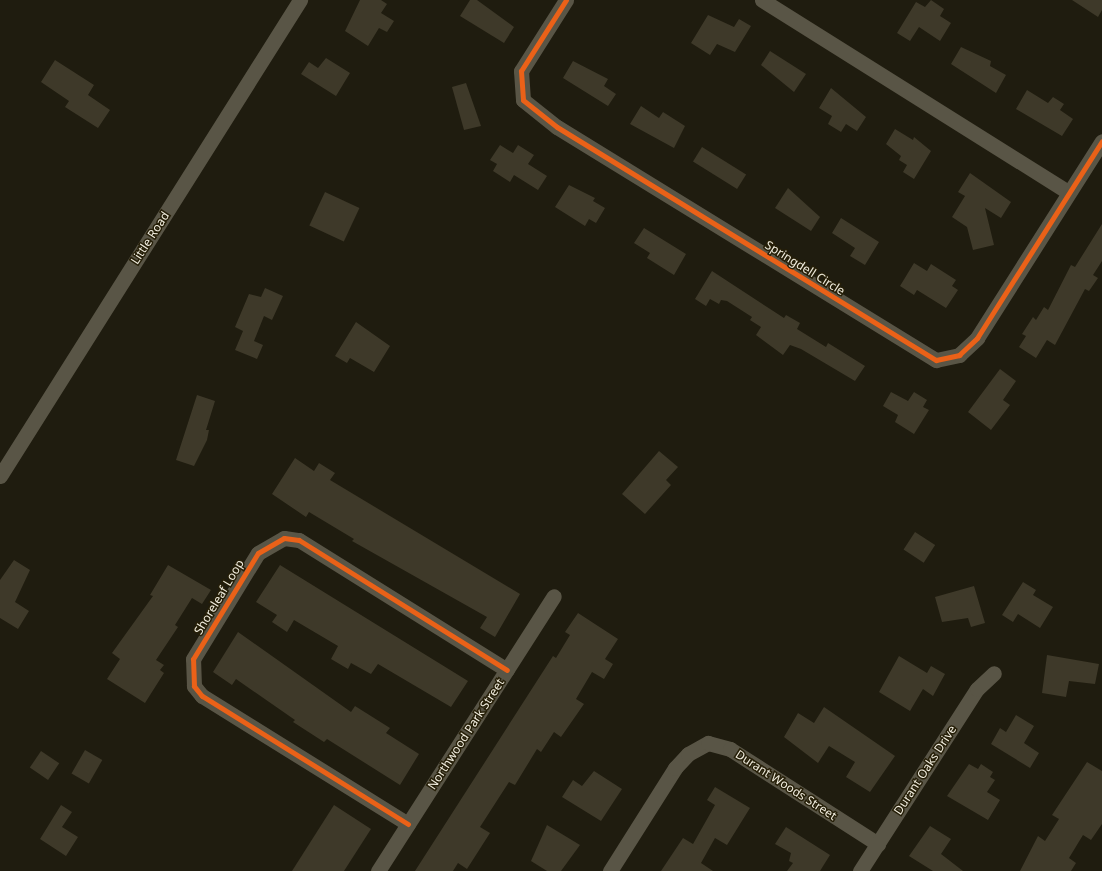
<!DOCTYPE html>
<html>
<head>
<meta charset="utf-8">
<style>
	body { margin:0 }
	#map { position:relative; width:1102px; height:871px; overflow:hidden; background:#1f1c0f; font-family:"Noto Sans",sans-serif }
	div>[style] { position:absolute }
	.building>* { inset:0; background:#3e3929; transform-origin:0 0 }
	.minor>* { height:15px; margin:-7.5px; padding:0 7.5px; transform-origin:7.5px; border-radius:7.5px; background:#595546 }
	.cycleway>* { height:5px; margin:-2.5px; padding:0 2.5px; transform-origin:2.5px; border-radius:2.5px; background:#ea6118 }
	span { translate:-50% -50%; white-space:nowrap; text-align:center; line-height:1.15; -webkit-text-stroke:3px #261f08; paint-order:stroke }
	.street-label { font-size:12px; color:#f1eddf }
</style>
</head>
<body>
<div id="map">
	<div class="building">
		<i style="clip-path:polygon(360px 0,381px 0,387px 4px,381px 13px,394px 21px,387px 32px,379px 28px,368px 46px,345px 31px)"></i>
		<i style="clip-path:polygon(470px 0,477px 0,514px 27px,504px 43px,460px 16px)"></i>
		<i style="clip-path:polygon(931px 0,944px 9px,940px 16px,951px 23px,940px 41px,919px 27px,910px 41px,897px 33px,916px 2px,925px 7px)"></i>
		<i style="clip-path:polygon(1072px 0,1102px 0,1102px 10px,1098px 17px)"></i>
		<i style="clip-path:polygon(708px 15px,734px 27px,739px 19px,751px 26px,735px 52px,717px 44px,710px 55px,691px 43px)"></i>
		<i style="clip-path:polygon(961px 47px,991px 61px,990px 66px,1006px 75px,996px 93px,951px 64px)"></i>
		<i style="clip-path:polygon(770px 51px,806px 74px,794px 92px,761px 65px)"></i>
		<i style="clip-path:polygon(326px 58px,350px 73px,336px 96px,301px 74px,309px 62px,318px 68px)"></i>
		<i style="clip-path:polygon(55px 60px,94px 85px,88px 95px,110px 110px,98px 128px,65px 107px,69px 101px,41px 82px)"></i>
		<i style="clip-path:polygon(573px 61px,608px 79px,604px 86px,616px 94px,608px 106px,563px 78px)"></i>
		<i style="clip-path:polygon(466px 83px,481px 126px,464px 130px,452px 87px)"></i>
		<i style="clip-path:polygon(831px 88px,866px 117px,857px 131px,846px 124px,841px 132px,828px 124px,832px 116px,819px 108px)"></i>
		<i style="clip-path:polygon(1027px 90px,1048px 103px,1053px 97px,1064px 104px,1060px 110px,1073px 119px,1062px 136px,1016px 109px)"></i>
		<i style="clip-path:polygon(641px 106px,659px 118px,663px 112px,685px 126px,674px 148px,630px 124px)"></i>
		<i style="clip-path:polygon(895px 129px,913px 140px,914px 137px,931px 151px,914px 179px,903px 172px,907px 165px,899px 160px,901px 156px,886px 144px)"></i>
		<i style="clip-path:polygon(500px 145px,513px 153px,518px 145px,534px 155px,528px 164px,547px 176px,538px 190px,514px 175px,510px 182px,493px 171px,497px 164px,490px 160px)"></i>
		<i style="left:702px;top:147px;width:52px;height:17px;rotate:32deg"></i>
		<i style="clip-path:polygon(970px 173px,1011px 202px,1001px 218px,985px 208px,994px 245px,973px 250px,967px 227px,952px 217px,965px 196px,958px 192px)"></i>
		<i style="clip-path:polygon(569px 185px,595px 198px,593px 201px,605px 208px,596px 223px,589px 219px,585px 226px,555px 207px)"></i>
		<i style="clip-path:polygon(788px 188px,820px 217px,811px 231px,775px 208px)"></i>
		<i style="left:325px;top:192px;width:38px;height:37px;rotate:25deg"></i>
		<i style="clip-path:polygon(841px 218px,879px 242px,865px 265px,850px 256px,855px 248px,832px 233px)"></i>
		<i style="clip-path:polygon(1102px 224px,1102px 261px,1093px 275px,1098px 278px,1089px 291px,1085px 289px,1055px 345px,1047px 340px,1036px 358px,1019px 347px,1026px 336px,1022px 334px,1033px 317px,1036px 320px,1044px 307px,1048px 310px,1071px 265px,1075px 267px)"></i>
		<i style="clip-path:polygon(644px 228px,686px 254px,674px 275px,647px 258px,650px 253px,634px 243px)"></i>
		<i style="clip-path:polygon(914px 263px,927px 271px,931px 264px,956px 280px,952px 286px,958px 290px,946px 308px,917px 290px,914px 295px,900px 286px)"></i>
		<i style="clip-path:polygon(712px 271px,784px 318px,786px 315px,800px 323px,797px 329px,826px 347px,828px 343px,865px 366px,855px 381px,801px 349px,790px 345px,783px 355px,756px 335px,761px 327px,750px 320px,752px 317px,727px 301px,721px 300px,719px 304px,710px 299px,706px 306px,695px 299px)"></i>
		<i style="clip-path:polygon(265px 288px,283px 296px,272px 320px,264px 316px,254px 341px,263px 345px,257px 359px,235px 350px,243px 331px,235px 327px,249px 294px,261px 297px)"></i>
		<i style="clip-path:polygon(356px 322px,390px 346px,374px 372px,350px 358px,347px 363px,335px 356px)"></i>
		<i style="clip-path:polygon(1000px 369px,1016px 381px,1003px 400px,1010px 405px,991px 430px,968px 412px)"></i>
		<i style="clip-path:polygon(891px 392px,908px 401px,914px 392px,927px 400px,923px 407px,929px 410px,914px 434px,895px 422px,898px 415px,883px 406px)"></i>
		<i style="clip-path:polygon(197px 395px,215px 401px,206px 430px,209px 430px,207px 440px,194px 466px,176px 460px)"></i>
		<i style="clip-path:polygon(659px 451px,678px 467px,666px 480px,671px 485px,645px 514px,622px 494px)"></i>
		<i style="clip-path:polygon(295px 458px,314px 471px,319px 463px,335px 473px,330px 480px,520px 594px,495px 637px,480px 628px,487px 617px,352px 541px,354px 539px,309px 512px,306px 517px,272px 494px)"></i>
		<i style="left:915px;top:532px;width:24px;height:21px;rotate:33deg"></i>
		<i style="clip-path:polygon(14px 560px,30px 570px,15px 602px,29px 611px,18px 629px,0 618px,0 580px)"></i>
		<i style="clip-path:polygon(168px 565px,211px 590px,202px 604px,192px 598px,175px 625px,178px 627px,156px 660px,164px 665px,160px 670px,164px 673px,145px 703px,107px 679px,120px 659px,112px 653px,153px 596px,150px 595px)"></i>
		<i style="clip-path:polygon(280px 565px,468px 681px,451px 707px,378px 664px,371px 674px,351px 663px,348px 669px,331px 659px,338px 646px,294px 620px,287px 632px,272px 622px,277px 615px,256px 602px)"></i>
		<i style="clip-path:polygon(1023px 582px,1036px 590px,1033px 595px,1053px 607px,1040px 628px,1018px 614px,1013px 622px,1002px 615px)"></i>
		<i style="clip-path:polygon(974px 586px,985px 623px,971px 627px,968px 618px,942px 622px,935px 597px)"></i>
		<i style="clip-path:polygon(578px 613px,618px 639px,605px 659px,613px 664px,604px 679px,592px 672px,576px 699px,584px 704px,561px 737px,554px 732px,541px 752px,537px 749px,515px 785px,509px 782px,480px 827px,490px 833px,467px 869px,458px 863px,453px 871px,415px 871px,553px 656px,556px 658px,570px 635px,565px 632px)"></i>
		<i style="clip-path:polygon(238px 632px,351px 712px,355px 706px,390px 728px,386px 733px,419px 754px,400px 785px,327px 739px,324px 742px,293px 722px,295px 720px,236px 679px,232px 685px,213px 672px)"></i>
		<i style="clip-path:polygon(1047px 655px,1099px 664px,1095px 684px,1069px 681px,1066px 697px,1042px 693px)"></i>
		<i style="clip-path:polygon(899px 656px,927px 673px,931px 666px,945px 674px,933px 696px,923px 689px,910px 711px,879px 692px)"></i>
		<i style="clip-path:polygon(824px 707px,895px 756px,870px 792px,846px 777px,855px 762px,829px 746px,818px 763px,784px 737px,798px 713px,814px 723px)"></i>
		<i style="clip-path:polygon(1016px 715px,1034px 726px,1024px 743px,1039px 753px,1030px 768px,991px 744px,1000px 728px,1006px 732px)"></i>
		<i style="left:85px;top:750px;width:20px;height:27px;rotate:30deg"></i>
		<i style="left:41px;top:751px;width:22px;height:20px;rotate:34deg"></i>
		<i style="clip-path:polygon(1087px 762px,1102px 771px,1102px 824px,1091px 840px,1083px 835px,1069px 858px,1076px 863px,1071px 871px,1020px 871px,1038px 836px,1045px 841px,1059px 819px,1052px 815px)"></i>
		<i style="clip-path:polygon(969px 764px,978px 769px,981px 764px,993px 772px,990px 777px,995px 780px,987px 792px,1000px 800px,988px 820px,947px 796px)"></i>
		<i style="clip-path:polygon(594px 771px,622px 789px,601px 821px,562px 797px,573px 780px,582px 786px)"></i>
		<i style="clip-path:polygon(715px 787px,750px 808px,727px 845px,715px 838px,701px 863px,713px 871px,661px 871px,683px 838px,693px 844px,715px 805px,707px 800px)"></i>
		<i style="clip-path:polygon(61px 805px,72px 812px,62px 827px,78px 837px,66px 856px,40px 839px)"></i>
		<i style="clip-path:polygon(334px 805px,371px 829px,344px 871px,292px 871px)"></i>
		<i style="clip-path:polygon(547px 825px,580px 845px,561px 871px,547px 871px,531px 861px)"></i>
		<i style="clip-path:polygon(930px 826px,951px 839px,941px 854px,963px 871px,933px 871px,909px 856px)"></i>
		<i style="clip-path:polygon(786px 827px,830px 855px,820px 871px,787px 871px,793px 863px,789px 861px,791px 853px,775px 844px)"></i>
	</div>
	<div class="minor">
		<i style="left:566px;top:0;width:84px;rotate:122.4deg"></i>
		<i style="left:521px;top:71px;width:29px;rotate:86deg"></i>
		<i style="left:523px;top:100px;width:43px;rotate:38.5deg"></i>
		<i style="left:557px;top:127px;width:445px;rotate:31.6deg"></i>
		<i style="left:936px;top:360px;width:24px;rotate:-12deg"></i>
		<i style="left:959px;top:355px;width:25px;rotate:-43deg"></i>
		<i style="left:977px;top:338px;width:233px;rotate:-57.6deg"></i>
		<i style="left:762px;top:0;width:361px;rotate:32.1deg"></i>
		<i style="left:0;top:476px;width:563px;rotate:-57.78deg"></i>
		<i style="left:408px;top:824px;width:243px;rotate:-148.1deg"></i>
		<i style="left:202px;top:696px;width:13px;rotate:-129deg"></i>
		<i style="left:194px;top:686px;width:27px;rotate:-92deg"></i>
		<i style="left:193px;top:659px;width:124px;rotate:-58.5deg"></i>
		<i style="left:258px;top:553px;width:30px;rotate:-30deg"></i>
		<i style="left:284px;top:538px;width:15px;rotate:8deg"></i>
		<i style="left:299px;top:540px;width:245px;rotate:32deg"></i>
		<i style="left:378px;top:871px;width:326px;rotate:-57.4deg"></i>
		<i style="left:610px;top:871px;width:122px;rotate:-57.7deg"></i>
		<i style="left:675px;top:768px;width:19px;rotate:-47deg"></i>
		<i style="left:688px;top:754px;width:23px;rotate:-29deg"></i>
		<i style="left:708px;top:743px;width:23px;rotate:15deg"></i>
		<i style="left:730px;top:749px;width:176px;rotate:32.7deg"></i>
		<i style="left:860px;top:871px;width:216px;rotate:-57.3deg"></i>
		<i style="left:977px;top:689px;width:23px;rotate:-43deg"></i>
	</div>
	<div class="cycleway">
		<i style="left:566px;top:0;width:84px;rotate:122.4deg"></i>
		<i style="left:521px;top:71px;width:29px;rotate:86deg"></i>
		<i style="left:523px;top:100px;width:43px;rotate:38.5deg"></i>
		<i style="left:557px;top:127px;width:445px;rotate:31.6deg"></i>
		<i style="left:936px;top:360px;width:24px;rotate:-12deg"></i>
		<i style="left:959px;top:355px;width:25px;rotate:-43deg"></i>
		<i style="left:977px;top:338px;width:233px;rotate:-57.6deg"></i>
		<i style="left:408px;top:824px;width:243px;rotate:-148.1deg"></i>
		<i style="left:202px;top:696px;width:13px;rotate:-129deg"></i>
		<i style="left:194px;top:686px;width:27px;rotate:-92deg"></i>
		<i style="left:193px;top:659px;width:124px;rotate:-58.5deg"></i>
		<i style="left:258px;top:553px;width:30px;rotate:-30deg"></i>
		<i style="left:284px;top:538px;width:15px;rotate:8deg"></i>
		<i style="left:299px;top:540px;width:245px;rotate:32deg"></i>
	</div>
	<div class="street-label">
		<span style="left:150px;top:238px;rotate:-57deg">Little Road</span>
		<span style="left:805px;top:268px;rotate:32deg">Springdell Circle</span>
		<span style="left:219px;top:597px;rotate:-59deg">Shoreleaf Loop</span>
		<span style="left:466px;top:734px;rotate:-57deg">Northwood Park Street</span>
		<span style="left:925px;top:770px;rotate:-57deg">Durant Oaks Drive</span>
		<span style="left:786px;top:785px;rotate:33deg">Durant Woods Street</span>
	</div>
</div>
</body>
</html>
